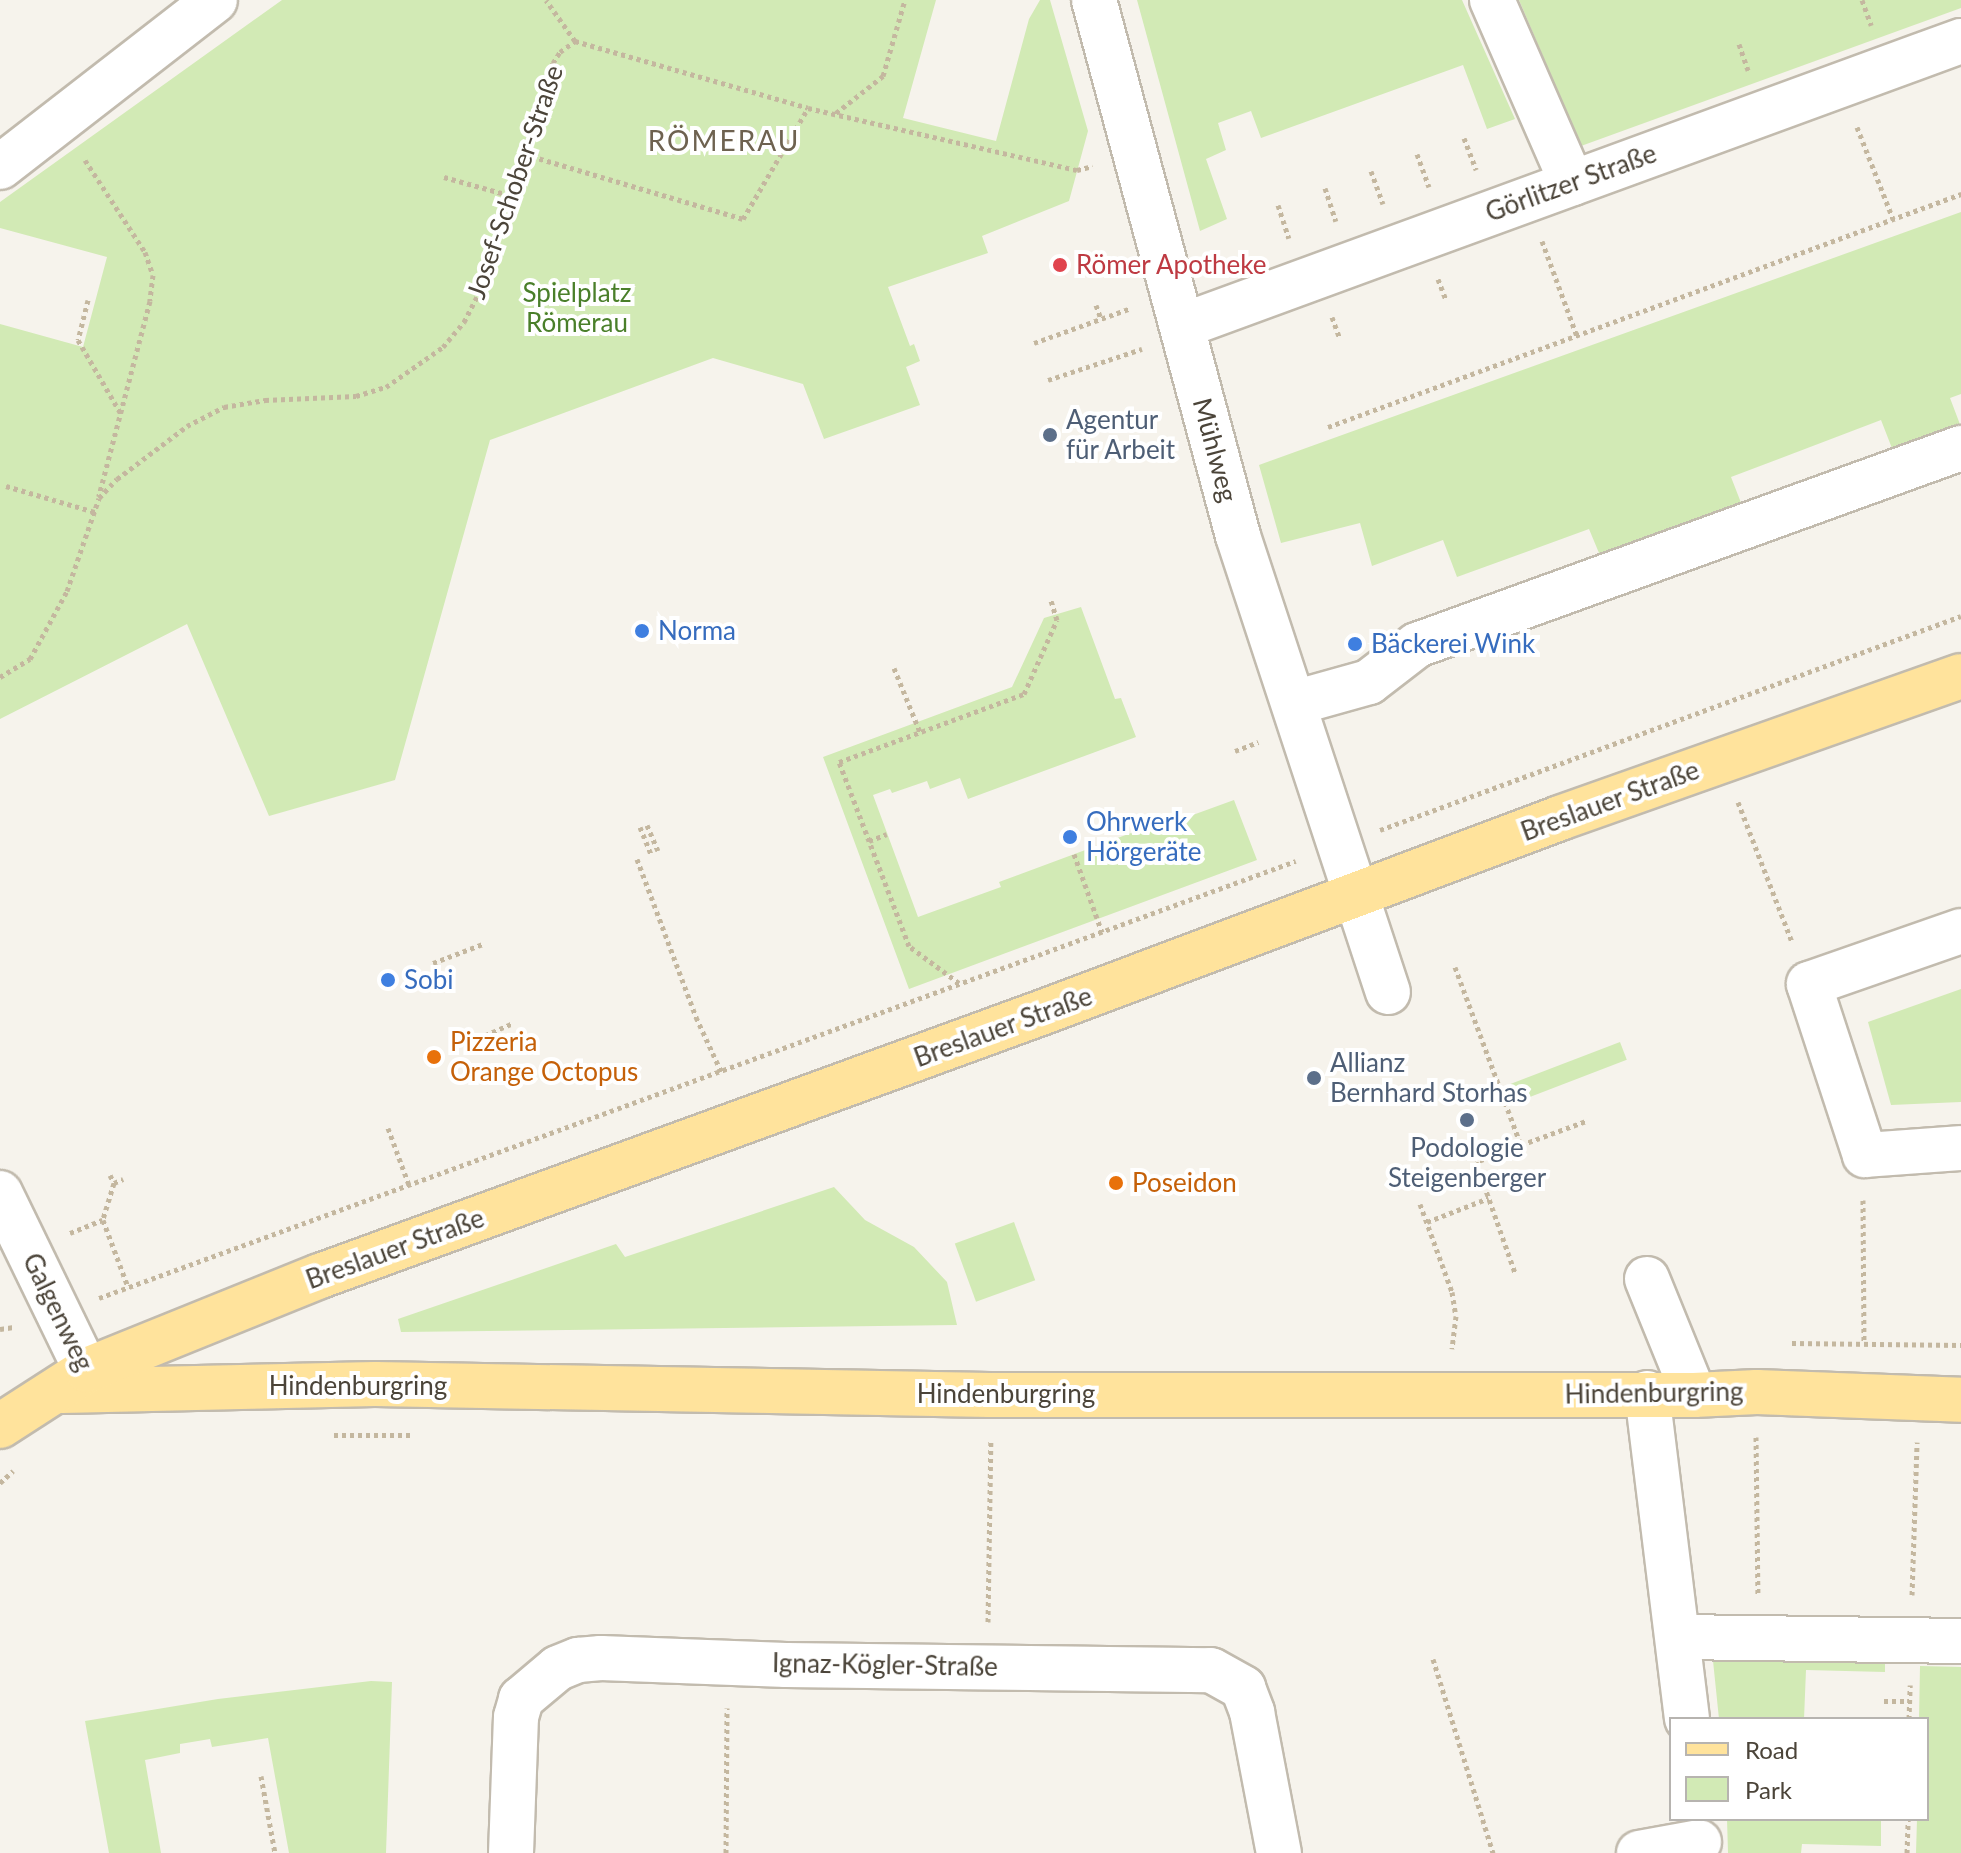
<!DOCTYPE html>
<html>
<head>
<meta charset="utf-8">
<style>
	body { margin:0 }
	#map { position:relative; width:1961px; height:1853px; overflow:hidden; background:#f6f3ec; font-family:Lato,sans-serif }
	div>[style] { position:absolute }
	.green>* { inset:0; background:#d2eab5; transform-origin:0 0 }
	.path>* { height:5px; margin-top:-2.5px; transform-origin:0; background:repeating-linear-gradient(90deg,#c4b79f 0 4px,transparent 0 8px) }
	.roads { filter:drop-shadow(2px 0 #c2bbae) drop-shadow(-2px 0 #c2bbae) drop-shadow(0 2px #c2bbae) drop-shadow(0 -2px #c2bbae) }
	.minor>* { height:44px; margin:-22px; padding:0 22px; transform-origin:22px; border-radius:22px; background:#fff }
	.major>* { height:44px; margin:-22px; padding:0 22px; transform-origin:22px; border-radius:22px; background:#ffe39c }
	.dots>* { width:22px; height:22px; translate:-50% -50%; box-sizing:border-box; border:4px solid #fff; border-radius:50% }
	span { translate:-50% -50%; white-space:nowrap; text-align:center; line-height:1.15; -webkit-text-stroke:8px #fff; paint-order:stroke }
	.street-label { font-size:26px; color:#4b4439 }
	.health-label { font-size:26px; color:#be3a42 }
	.left { translate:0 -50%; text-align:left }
	.park-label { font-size:26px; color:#4a7f2a }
	.service-label { font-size:26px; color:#4e5e75 }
	.shop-label { font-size:26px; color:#366cbe }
	.food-label { font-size:26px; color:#c56008 }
	.neighbourhood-label { font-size:28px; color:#6e6250; letter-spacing:2px }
	.legend { position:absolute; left:1669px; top:1717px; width:260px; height:104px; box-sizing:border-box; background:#fff; border:2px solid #b7b4b0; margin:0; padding:10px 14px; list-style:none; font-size:24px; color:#4b4439 }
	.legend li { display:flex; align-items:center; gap:16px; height:40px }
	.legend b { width:40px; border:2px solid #b7b4b0 }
</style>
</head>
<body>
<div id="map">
	<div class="green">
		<i style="clip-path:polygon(282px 0,936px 0,903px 118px,996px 141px,1029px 19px,1040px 0,1050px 0,1088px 131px,1069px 201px,982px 236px,988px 253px,888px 287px,910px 346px,914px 344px,920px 361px,906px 367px,920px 405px,824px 439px,803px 384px,713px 358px,490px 440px,395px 780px,269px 816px,187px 624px,0 719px,0 324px,83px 347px,107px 257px,0 228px,0 202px)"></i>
		<i style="clip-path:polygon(1137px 0,1462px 0,1515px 119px,1487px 129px,1463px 65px,1261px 138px,1251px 111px,1218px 123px,1226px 150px,1206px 159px,1227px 219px,1200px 231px)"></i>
		<i style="clip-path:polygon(1519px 0,1961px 0,1961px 8px,1581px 146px)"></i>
		<i style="clip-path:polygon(1961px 212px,1961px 394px,1950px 398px,1961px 427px,1895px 456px,1881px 420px,1731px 477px,1745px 513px,1604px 565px,1589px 529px,1457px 577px,1443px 540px,1372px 566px,1360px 523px,1281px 543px,1259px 465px)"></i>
		<i style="clip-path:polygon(1081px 607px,1115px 699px,1121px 698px,1136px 737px,968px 799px,960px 778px,930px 789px,927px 781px,892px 793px,890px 789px,873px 795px,918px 917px,1001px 887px,999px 882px,1166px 820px,1168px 824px,1234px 800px,1257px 860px,909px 989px,823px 757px,1012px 687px,1044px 618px)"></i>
		<i style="clip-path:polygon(1961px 989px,1961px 1102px,1891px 1105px,1868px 1022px)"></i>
		<i style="left:1620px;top:1042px;width:19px;height:123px;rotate:69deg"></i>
		<i style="clip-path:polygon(834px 1187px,865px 1220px,914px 1247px,947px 1282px,957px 1325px,401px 1332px,398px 1319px,616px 1244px,625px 1257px)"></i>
		<i style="left:1014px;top:1222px;width:62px;height:63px;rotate:70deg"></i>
		<i style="clip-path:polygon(1712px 1651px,1885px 1655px,1885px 1672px,1806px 1670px,1804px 1719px,1719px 1719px)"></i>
		<i style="clip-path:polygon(1920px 1666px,1961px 1667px,1961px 1853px,1916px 1853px,1917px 1819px,1927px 1819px,1927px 1719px,1919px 1719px)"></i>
		<i style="clip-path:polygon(371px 1681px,392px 1682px,386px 1853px,289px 1853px,268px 1738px,212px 1747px,210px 1739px,180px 1744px,180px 1753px,145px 1760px,161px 1853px,109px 1853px,85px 1721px,218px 1699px)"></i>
		<i style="clip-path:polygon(1727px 1819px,1881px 1819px,1881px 1846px,1802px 1844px,1801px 1853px,1728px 1853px)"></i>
	</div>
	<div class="path">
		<i style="left:1862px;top:0;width:27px;rotate:70deg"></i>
		<i style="left:575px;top:41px;width:242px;rotate:16deg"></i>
		<i style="left:808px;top:108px;width:276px;rotate:13deg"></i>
		<i style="left:1077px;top:170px;width:16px;rotate:-14deg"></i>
		<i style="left:1739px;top:44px;width:28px;rotate:71deg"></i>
		<i style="left:836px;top:113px;width:60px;rotate:-38.2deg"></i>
		<i style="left:883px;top:76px;width:79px;rotate:-73.9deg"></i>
		<i style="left:1857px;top:127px;width:99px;rotate:68.6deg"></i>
		<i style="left:1464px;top:138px;width:34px;rotate:69deg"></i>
		<i style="left:524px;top:154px;width:228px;rotate:16.5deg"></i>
		<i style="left:743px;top:219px;width:129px;rotate:-59.6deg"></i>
		<i style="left:1417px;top:154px;width:35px;rotate:70deg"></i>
		<i style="left:85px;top:160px;width:110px;rotate:56.9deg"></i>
		<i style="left:145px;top:252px;width:24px;rotate:71deg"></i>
		<i style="left:153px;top:275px;width:26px;rotate:97deg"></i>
		<i style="left:150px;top:301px;width:202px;rotate:104.7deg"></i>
		<i style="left:1371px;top:171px;width:35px;rotate:70deg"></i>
		<i style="left:444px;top:177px;width:71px;rotate:15.6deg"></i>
		<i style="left:1325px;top:188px;width:35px;rotate:72deg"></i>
		<i style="left:1278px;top:205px;width:35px;rotate:72deg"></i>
		<i style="left:1542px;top:241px;width:101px;rotate:69.8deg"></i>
		<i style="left:1438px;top:279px;width:22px;rotate:69deg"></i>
		<i style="left:88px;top:300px;width:41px;rotate:104deg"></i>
		<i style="left:78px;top:340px;width:86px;rotate:59.8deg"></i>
		<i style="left:1096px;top:305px;width:15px;rotate:70deg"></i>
		<i style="left:1332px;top:317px;width:23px;rotate:70deg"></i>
		<i style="left:1034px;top:343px;width:103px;rotate:-19.8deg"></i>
		<i style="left:1048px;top:380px;width:99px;rotate:-18.3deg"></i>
		<i style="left:1328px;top:427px;width:675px;rotate:-20.21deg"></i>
		<i style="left:6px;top:486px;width:93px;rotate:16.3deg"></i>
		<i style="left:894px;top:668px;width:69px;rotate:67.9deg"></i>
		<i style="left:0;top:677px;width:35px;rotate:-31deg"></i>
		<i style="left:30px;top:659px;width:77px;rotate:-61.4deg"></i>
		<i style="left:67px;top:591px;width:98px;rotate:-71deg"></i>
		<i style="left:99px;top:498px;width:26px;rotate:-47deg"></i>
		<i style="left:117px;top:479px;width:88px;rotate:-37.1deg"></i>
		<i style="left:187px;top:426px;width:42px;rotate:-27.2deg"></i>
		<i style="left:224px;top:407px;width:42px;rotate:-9.7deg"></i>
		<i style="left:265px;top:400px;width:91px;rotate:-2.5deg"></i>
		<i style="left:356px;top:396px;width:31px;rotate:-17deg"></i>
		<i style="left:386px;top:387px;width:70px;rotate:-35.1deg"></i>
		<i style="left:443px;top:347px;width:33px;rotate:-50deg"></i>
		<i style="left:464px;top:322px;width:30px;rotate:-63deg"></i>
		<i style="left:478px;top:295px;width:244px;rotate:-72.1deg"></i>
		<i style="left:553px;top:63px;width:13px;rotate:-58deg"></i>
		<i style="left:560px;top:52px;width:19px;rotate:-36deg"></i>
		<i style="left:575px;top:41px;width:50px;rotate:-125.3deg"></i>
		<i style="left:1235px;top:751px;width:25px;rotate:-21deg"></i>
		<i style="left:1738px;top:802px;width:150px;rotate:68.9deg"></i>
		<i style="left:647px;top:825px;width:28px;rotate:67deg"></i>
		<i style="left:640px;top:827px;width:29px;rotate:68deg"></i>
		<i style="left:1380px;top:830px;width:619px;rotate:-20.22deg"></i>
		<i style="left:869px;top:841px;width:19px;rotate:-21deg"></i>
		<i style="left:1074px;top:854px;width:83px;rotate:70.3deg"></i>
		<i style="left:637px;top:859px;width:169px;rotate:69.5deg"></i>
		<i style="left:696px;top:1017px;width:60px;rotate:65.2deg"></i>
		<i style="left:433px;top:963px;width:53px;rotate:-20.8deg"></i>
		<i style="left:1455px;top:967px;width:190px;rotate:69.7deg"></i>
		<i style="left:1521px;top:1145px;width:48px;rotate:159.3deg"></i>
		<i style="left:1476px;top:1162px;width:118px;rotate:70.6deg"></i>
		<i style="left:959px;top:983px;width:62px;rotate:-143.5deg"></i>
		<i style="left:909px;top:946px;width:197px;rotate:-110.8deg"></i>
		<i style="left:839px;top:762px;width:197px;rotate:-20.2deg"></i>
		<i style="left:1024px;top:694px;width:81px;rotate:-66deg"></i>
		<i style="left:1057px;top:620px;width:21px;rotate:-107deg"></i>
		<i style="left:463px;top:1045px;width:55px;rotate:-23.7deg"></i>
		<i style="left:388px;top:1128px;width:61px;rotate:69.8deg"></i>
		<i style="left:1521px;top:1145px;width:69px;rotate:-20.3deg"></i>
		<i style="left:110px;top:1175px;width:9px;rotate:63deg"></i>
		<i style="left:114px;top:1183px;width:39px;rotate:107deg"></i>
		<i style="left:103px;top:1220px;width:72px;rotate:69.5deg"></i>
		<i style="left:114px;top:1183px;width:10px;rotate:-24deg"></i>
		<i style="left:1863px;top:1200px;width:143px;rotate:89.6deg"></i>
		<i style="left:1420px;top:1204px;width:94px;rotate:70deg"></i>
		<i style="left:1452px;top:1292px;width:24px;rotate:81deg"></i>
		<i style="left:1456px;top:1316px;width:33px;rotate:97deg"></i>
		<i style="left:1427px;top:1222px;width:66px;rotate:-21.2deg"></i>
		<i style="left:70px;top:1233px;width:35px;rotate:-22deg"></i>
		<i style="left:99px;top:1298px;width:1274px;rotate:-20.06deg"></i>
		<i style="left:0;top:1329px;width:14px;rotate:-8deg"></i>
		<i style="left:1792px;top:1343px;width:169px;rotate:0.7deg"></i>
		<i style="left:334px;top:1435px;width:78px"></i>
		<i style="left:1756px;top:1437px;width:158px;rotate:89.3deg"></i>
		<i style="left:0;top:1483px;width:18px;rotate:-43deg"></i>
		<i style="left:1912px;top:1595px;width:153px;rotate:-88.1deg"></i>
		<i style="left:988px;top:1622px;width:182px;rotate:-89.1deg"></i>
		<i style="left:1433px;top:1659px;width:203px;rotate:72.8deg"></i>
		<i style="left:1884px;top:1701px;width:25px"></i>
		<i style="left:1909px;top:1719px;width:34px;rotate:-88deg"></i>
		<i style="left:261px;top:1776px;width:78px;rotate:79.7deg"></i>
		<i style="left:726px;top:1853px;width:145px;rotate:-89.6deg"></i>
		<i style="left:1907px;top:1853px;width:34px;rotate:-88deg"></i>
	</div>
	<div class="roads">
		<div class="minor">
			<i style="left:1094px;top:0;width:555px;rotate:74.96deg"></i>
			<i style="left:1238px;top:536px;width:480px;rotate:71.8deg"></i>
			<i style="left:1492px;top:0;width:200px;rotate:66.4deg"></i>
			<i style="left:0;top:167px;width:272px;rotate:-37.8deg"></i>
			<i style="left:1182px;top:326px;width:829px;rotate:-20.1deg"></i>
			<i style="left:1294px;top:703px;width:78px;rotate:-15.6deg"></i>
			<i style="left:1369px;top:682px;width:61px;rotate:-37.6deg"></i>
			<i style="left:1417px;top:645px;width:579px;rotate:-19.91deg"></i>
			<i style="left:1961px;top:931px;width:161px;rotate:160.8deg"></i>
			<i style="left:1809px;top:984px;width:180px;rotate:71.9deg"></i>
			<i style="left:1865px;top:1155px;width:96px;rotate:-4.2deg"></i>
			<i style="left:0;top:1193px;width:218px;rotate:64.1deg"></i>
			<i style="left:1647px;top:1279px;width:125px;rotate:67.9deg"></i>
			<i style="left:1647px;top:1393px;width:328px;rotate:83deg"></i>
			<i style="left:1678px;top:1637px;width:283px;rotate:0.8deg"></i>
			<i style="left:511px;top:1853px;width:136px;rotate:-87.9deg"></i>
			<i style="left:516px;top:1717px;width:19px;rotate:-74deg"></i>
			<i style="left:521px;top:1699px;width:48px;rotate:-40deg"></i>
			<i style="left:558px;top:1668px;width:22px;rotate:-22deg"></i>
			<i style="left:578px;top:1660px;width:23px;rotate:-5deg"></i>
			<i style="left:601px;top:1658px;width:185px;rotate:2.2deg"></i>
			<i style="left:786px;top:1665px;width:425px;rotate:0.7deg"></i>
			<i style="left:1211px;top:1670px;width:37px;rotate:29deg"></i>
			<i style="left:1243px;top:1688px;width:26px;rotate:69deg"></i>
			<i style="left:1252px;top:1712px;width:144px;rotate:79.2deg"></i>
			<i style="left:1639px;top:1853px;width:61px;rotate:-10.4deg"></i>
		</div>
		<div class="major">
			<i style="left:62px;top:1391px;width:313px;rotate:-1.3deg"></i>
			<i style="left:375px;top:1384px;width:615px;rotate:1.02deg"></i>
			<i style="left:990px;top:1395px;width:704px"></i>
			<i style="left:1694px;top:1395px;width:63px;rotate:-2.7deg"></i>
			<i style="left:1757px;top:1392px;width:204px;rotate:2.2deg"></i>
			<i style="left:0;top:1426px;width:103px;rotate:-32.8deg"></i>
			<i style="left:87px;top:1370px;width:251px;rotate:-22deg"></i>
			<i style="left:320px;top:1276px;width:773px;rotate:-20.05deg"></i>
			<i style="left:1046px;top:1011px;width:549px;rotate:-20.58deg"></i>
			<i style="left:1560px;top:818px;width:425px;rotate:-19.5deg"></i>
		</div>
	</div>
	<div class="dots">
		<i style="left:1060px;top:265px;background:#e0444e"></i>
		<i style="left:1050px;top:435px;background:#5c6f8a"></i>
		<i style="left:642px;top:631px;background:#3f7fe0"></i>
		<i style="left:1355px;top:644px;background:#3f7fe0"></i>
		<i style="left:1070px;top:837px;background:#3f7fe0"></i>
		<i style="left:388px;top:980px;background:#3f7fe0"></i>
		<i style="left:434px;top:1057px;background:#e8710a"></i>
		<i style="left:1314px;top:1078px;background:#5c6f8a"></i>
		<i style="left:1467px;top:1120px;background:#5c6f8a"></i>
		<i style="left:1116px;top:1183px;background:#e8710a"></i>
	</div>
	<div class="street-label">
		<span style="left:515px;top:182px;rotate:-71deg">Josef-Schober-Straße</span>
		<span style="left:1571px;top:183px;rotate:-20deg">Görlitzer Straße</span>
		<span style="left:1215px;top:450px;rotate:75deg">Mühlweg</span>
		<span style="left:1610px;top:801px;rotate:-20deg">Breslauer Straße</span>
		<span style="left:1003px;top:1027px;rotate:-20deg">Breslauer Straße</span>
		<span style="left:395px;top:1249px;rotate:-20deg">Breslauer Straße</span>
		<span style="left:58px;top:1312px;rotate:64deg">Galgenweg</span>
		<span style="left:358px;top:1386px">Hindenburgring</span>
		<span style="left:1654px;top:1393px;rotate:-1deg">Hindenburgring</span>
		<span style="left:1006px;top:1394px">Hindenburgring</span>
		<span style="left:885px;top:1665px;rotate:1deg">Ignaz-Kögler-Straße</span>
	</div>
	<div class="health-label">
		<span class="left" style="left:1076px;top:265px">Römer Apotheke</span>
	</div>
	<div class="park-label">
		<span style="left:577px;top:308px">Spielplatz<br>Römerau</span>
	</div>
	<div class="service-label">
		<span class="left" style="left:1066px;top:435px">Agentur<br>für Arbeit</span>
		<span class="left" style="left:1330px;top:1078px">Allianz<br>Bernhard Storhas</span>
		<span style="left:1467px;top:1163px">Podologie<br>Steigenberger</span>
	</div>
	<div class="shop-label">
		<span class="left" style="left:658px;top:631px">Norma</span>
		<span class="left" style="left:1371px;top:644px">Bäckerei Wink</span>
		<span class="left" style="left:1086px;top:837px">Ohrwerk<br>Hörgeräte</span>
		<span class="left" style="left:404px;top:980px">Sobi</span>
	</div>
	<div class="food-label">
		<span class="left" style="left:450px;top:1057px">Pizzeria<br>Orange Octopus</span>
		<span class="left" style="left:1132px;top:1183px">Poseidon</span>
	</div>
	<div class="neighbourhood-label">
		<span style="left:724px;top:140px">RÖMERAU</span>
	</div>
	<ul class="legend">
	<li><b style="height:10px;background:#ffe39c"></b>Road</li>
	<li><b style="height:22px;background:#d2eab5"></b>Park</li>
	</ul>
</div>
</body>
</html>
